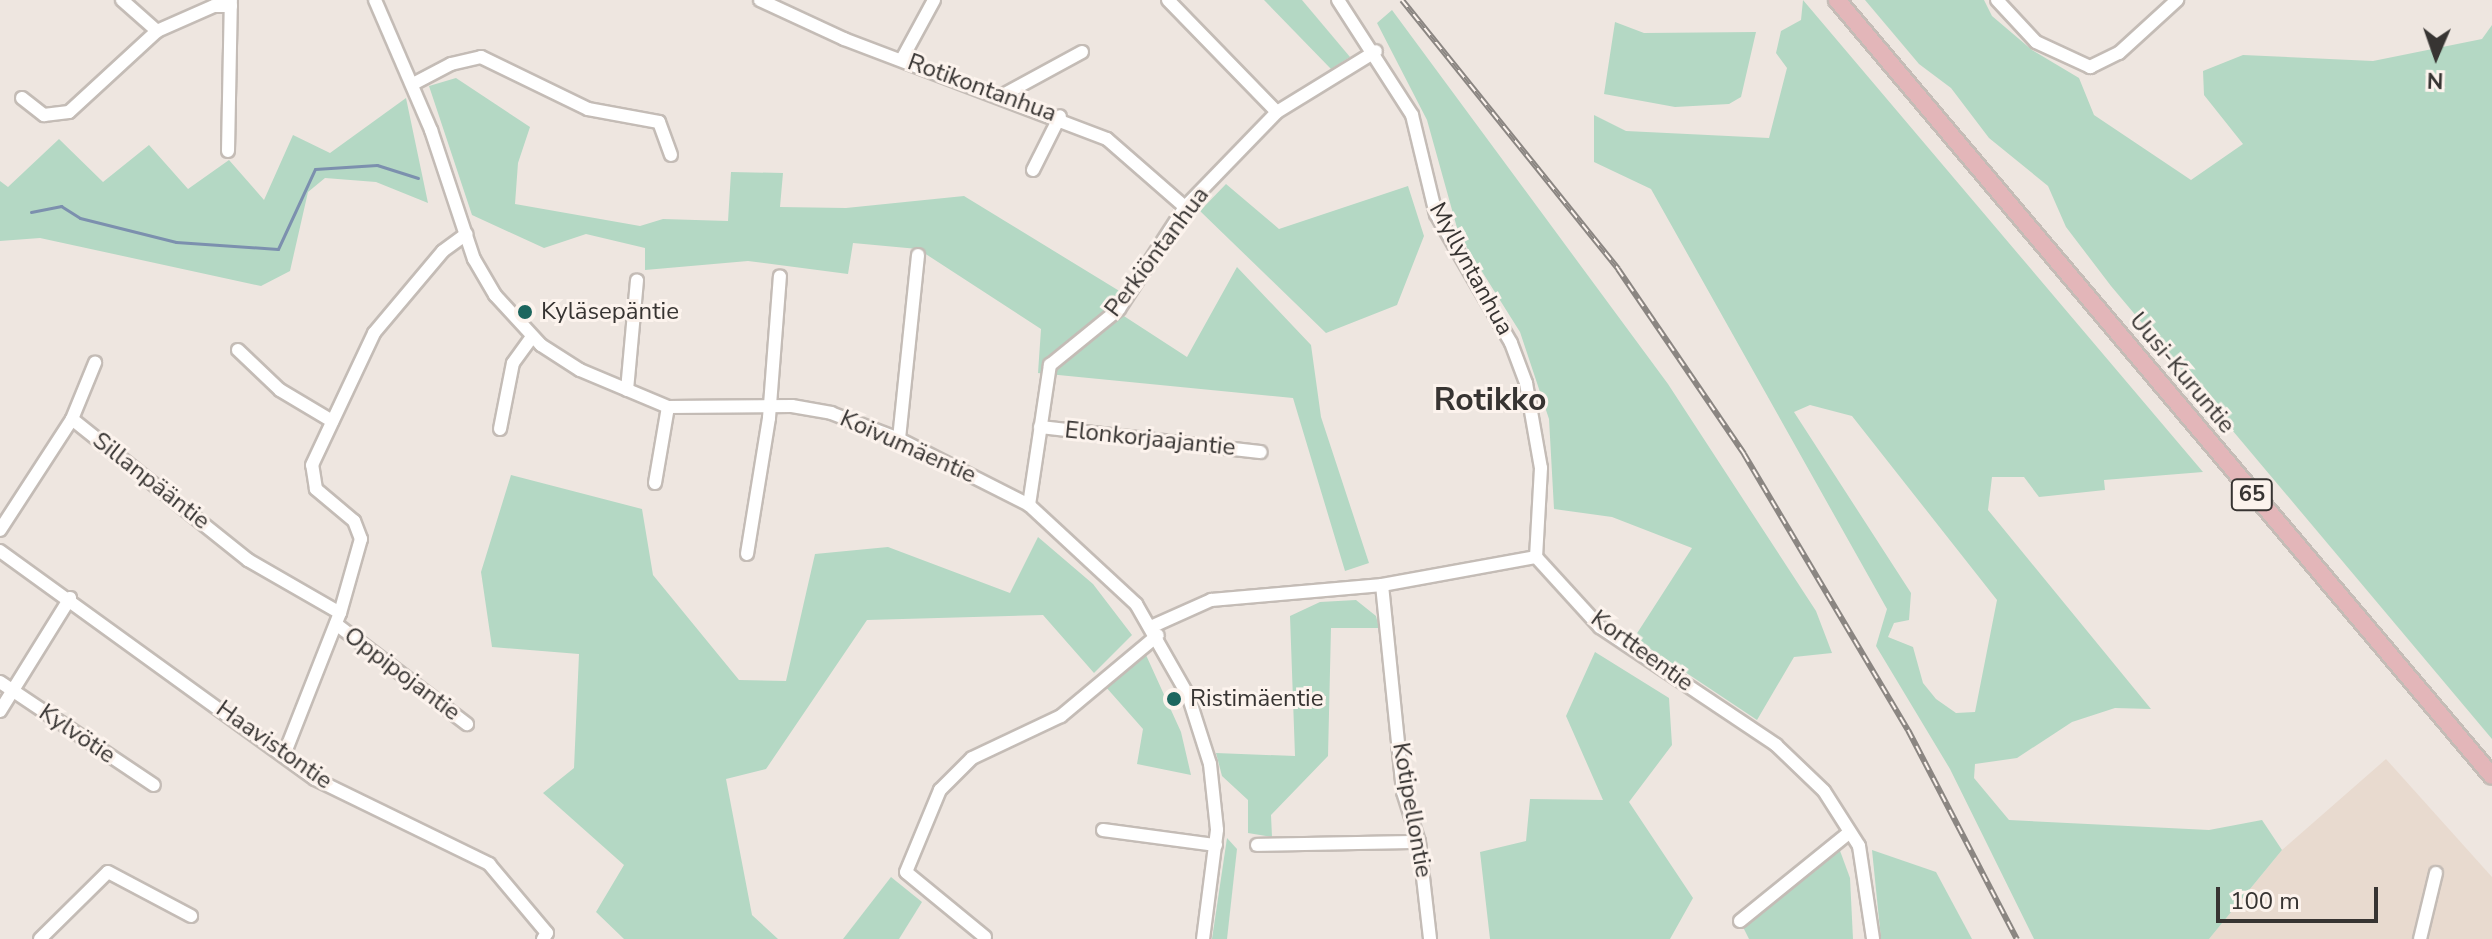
<!DOCTYPE html>
<html>
<head>
<meta charset="utf-8">
<style>
	body { margin:0 }
	#map { position:relative; width:2492px; height:939px; overflow:hidden; background:#eee6e0; font-family:"Nunito Sans",sans-serif }
	div>[style] { position:absolute }
	.built>* { inset:0; background:#e8dacf }
	.green>* { inset:0; background:#b4d8c4 }
	.stream>* { height:3px; margin:-1.5px; padding:0 1.5px; transform-origin:1.5px; border-radius:1.5px; background:#7c90ae }
	.roads { filter:drop-shadow(2px 0 #c4bcb6) drop-shadow(-2px 0 #c4bcb6) drop-shadow(0 2px #c4bcb6) drop-shadow(0 -2px #c4bcb6) }
	.minor>* { height:12px; margin:-6px; padding:0 6px; transform-origin:6px; border-radius:6px; background:#fff }
	.major>* { height:16px; margin:-8px; padding:0 8px; transform-origin:8px; border-radius:8px; background:#e3b6b9 }
	.rail>* { height:6px; margin-top:-3px; transform-origin:0; background:repeating-linear-gradient(90deg,#fcf3ed 0 9px,#8b8682 0 18px); box-sizing:border-box; border-block:2px solid #8b8682 }
	.dots>* { width:22px; height:22px; translate:-50% -50%; box-sizing:border-box; border:4px solid #fcf3ed; border-radius:50% }
	span { translate:-50% -50%; white-space:nowrap; text-align:center; line-height:1.15; -webkit-text-stroke:6px #fcf3ed; paint-order:stroke }
	.shield-label span { padding:2px 6px; background:#fcf3ed; border:2px solid; border-radius:6px; -webkit-text-stroke-width:0 }
	.shield-label { font-size:22px; color:#373432; font-weight:700 }
	.street-label { font-size:24px; color:#373432 }
	.poi-label { font-size:24px; color:#373432 }
	.left { translate:0 -50%; text-align:left }
	.district-label { font-size:32px; color:#373432; font-weight:700 }
	.north { position:absolute; left:2396px; top:16px; width:80px; height:80px; -webkit-text-stroke:6px #fcf3ed; paint-order:stroke; rotate:182deg; font-size:22px; font-weight:700; line-height:32px; text-align:center; color:#373432 }
	.north::after { content:''; display:block; margin:auto; width:28px; height:36px; background:#373432; clip-path:polygon(50% 0,100% 100%,50% 72%,0 100%) }
	.scale { position:absolute; left:2216px; top:887px; width:162px; height:36px; box-sizing:border-box; border:4px solid #373432; border-top:0; padding-left:10px; font-size:24px; line-height:28px; white-space:nowrap; color:#373432; -webkit-text-stroke:6px #fcf3ed; paint-order:stroke }
</style>
</head>
<body>
<div id="map">
	<div class="built">
		<i style="clip-path:polygon(2386px 759px,2492px 877px,2492px 939px,2209px 939px,2282px 850px)"></i>
	</div>
	<div class="green">
		<i style="clip-path:polygon(1264px 0,1302px 0,1350px 57px,1331px 69px)"></i>
		<i style="clip-path:polygon(evenodd,1803px 0,2203px 472px,2104px 480px,2105px 490px,2039px 497px,2024px 477px,1992px 477px,1988px 510px,2151px 709px,2115px 708px,2072px 722px,2017px 758px,1975px 764px,1974px 778px,2009px 820px,2209px 830px,2262px 820px,2282px 850px,2209px 939px,2034px 939px,1950px 769px,1876px 646px,1887px 609px,1651px 189px,1594px 162px,1594px 115px,1626px 131px,1769px 138px,1787px 68px,1776px 53px,1781px 31px,1801px 20px,1803px 0,1810px 405px,1852px 416px,1997px 600px,1975px 712px,1956px 713px,1936px 699px,1923px 683px,1913px 647px,1888px 637px,1894px 623px,1909px 620px,1911px 593px,1794px 412px,1810px 405px)"></i>
		<i style="clip-path:polygon(1865px 0,1984px 0,1992px 16px,2032px 50px,2079px 78px,2094px 115px,2191px 180px,2243px 144px,2204px 95px,2203px 71px,2243px 55px,2373px 61px,2482px 39px,2492px 25px,2492px 739px,2111px 286px,2066px 227px,2048px 186px,1989px 138px,1951px 88px,1919px 64px)"></i>
		<i style="clip-path:polygon(1392px 10px,1668px 384px,1816px 611px,1832px 653px,1794px 657px,1757px 720px,1634px 638px,1692px 548px,1612px 517px,1554px 509px,1549px 419px,1520px 332px,1459px 235px,1427px 120px,1377px 23px)"></i>
		<i style="clip-path:polygon(1615px 22px,1644px 33px,1756px 32px,1741px 97px,1729px 104px,1675px 107px,1604px 94px)"></i>
		<i style="clip-path:polygon(456px 78px,530px 127px,518px 163px,515px 204px,640px 226px,663px 219px,728px 221px,731px 172px,783px 173px,780px 207px,846px 208px,964px 196px,1121px 292px,1110px 307px,1187px 357px,1237px 267px,1311px 345px,1321px 417px,1369px 563px,1345px 571px,1293px 398px,1038px 373px,1041px 329px,918px 249px,853px 243px,848px 274px,748px 261px,645px 270px,645px 248px,586px 234px,544px 248px,472px 215px,429px 86px)"></i>
		<i style="clip-path:polygon(406px 98px,428px 203px,376px 182px,325px 178px,308px 192px,290px 271px,261px 286px,40px 238px,0 241px,0 181px,8px 187px,59px 139px,103px 182px,149px 145px,188px 189px,229px 160px,264px 200px,293px 135px,330px 153px)"></i>
		<i style="clip-path:polygon(1226px 184px,1279px 229px,1408px 186px,1424px 236px,1397px 305px,1326px 333px,1200px 211px)"></i>
		<i style="clip-path:polygon(511px 475px,642px 509px,653px 575px,739px 680px,786px 681px,815px 554px,888px 547px,1010px 593px,1038px 537px,1093px 584px,1132px 635px,1094px 673px,1043px 615px,867px 620px,766px 769px,726px 779px,752px 915px,778px 939px,624px 939px,596px 912px,624px 865px,543px 793px,574px 768px,579px 654px,492px 647px,481px 572px)"></i>
		<i style="clip-path:polygon(1356px 600px,1376px 616px,1379px 628px,1331px 628px,1328px 756px,1271px 815px,1272px 837px,1248px 833px,1248px 800px,1222px 776px,1216px 753px,1295px 756px,1290px 616px,1320px 602px)"></i>
		<i style="clip-path:polygon(1595px 652px,1669px 698px,1672px 745px,1629px 802px,1693px 898px,1670px 939px,1490px 939px,1480px 852px,1526px 841px,1530px 799px,1603px 800px,1566px 716px)"></i>
		<i style="clip-path:polygon(1146px 655px,1181px 732px,1191px 775px,1137px 764px,1143px 729px,1105px 686px)"></i>
		<i style="clip-path:polygon(1227px 838px,1237px 849px,1227px 939px,1212px 939px)"></i>
		<i style="clip-path:polygon(1839px 848px,1850px 878px,1853px 939px,1749px 939px,1743px 927px)"></i>
		<i style="clip-path:polygon(1872px 850px,1936px 872px,1972px 939px,1881px 939px)"></i>
		<i style="clip-path:polygon(891px 877px,922px 902px,899px 939px,843px 939px)"></i>
	</div>
	<div class="stream">
		<i style="left:31px;top:212px;width:31px;rotate:-11deg"></i>
		<i style="left:61px;top:206px;width:22px;rotate:32deg"></i>
		<i style="left:80px;top:218px;width:99px;rotate:14deg"></i>
		<i style="left:176px;top:242px;width:102px;rotate:3.9deg"></i>
		<i style="left:278px;top:249px;width:88px;rotate:-65.2deg"></i>
		<i style="left:315px;top:169px;width:62px;rotate:-3.7deg"></i>
		<i style="left:377px;top:165px;width:43px;rotate:17.6deg"></i>
	</div>
	<div class="roads">
		<div class="minor">
			<i style="left:122px;top:0;width:47px;rotate:41.5deg"></i>
			<i style="left:375px;top:0;width:142px;rotate:66.7deg"></i>
			<i style="left:431px;top:130px;width:136px;rotate:71.6deg"></i>
			<i style="left:474px;top:259px;width:42px;rotate:59.7deg"></i>
			<i style="left:495px;top:295px;width:68px;rotate:47.4deg"></i>
			<i style="left:541px;top:345px;width:46px;rotate:32.7deg"></i>
			<i style="left:580px;top:370px;width:95px;rotate:22.8deg"></i>
			<i style="left:668px;top:407px;width:124px;rotate:-0.5deg"></i>
			<i style="left:792px;top:406px;width:40px;rotate:10deg"></i>
			<i style="left:831px;top:413px;width:73px;rotate:20.9deg"></i>
			<i style="left:899px;top:439px;width:146px;rotate:26.9deg"></i>
			<i style="left:1029px;top:505px;width:146px;rotate:42.8deg"></i>
			<i style="left:1136px;top:604px;width:105px;rotate:60.3deg"></i>
			<i style="left:1188px;top:695px;width:72px;rotate:72.3deg"></i>
			<i style="left:1210px;top:764px;width:66px;rotate:83.9deg"></i>
			<i style="left:1217px;top:830px;width:110px;rotate:97.3deg"></i>
			<i style="left:760px;top:0;width:93px;rotate:24.9deg"></i>
			<i style="left:844px;top:39px;width:281px;rotate:20.8deg"></i>
			<i style="left:1107px;top:139px;width:103px;rotate:41.1deg"></i>
			<i style="left:1168px;top:0;width:156px;rotate:45.8deg"></i>
			<i style="left:1338px;top:0;width:137px;rotate:57.2deg"></i>
			<i style="left:1412px;top:115px;width:102px;rotate:76.4deg"></i>
			<i style="left:1436px;top:214px;width:149px;rotate:59.8deg"></i>
			<i style="left:1511px;top:343px;width:43px;rotate:69.4deg"></i>
			<i style="left:1526px;top:383px;width:86px;rotate:80deg"></i>
			<i style="left:1541px;top:468px;width:89px;rotate:93.2deg"></i>
			<i style="left:1997px;top:0;width:57px;rotate:47.1deg"></i>
			<i style="left:2036px;top:42px;width:60px;rotate:24.8deg"></i>
			<i style="left:2090px;top:67px;width:32px;rotate:-26deg"></i>
			<i style="left:2119px;top:53px;width:79px;rotate:-42.4deg"></i>
			<i style="left:902px;top:59px;width:67px;rotate:-61.5deg"></i>
			<i style="left:413px;top:84px;width:43px;rotate:-27.8deg"></i>
			<i style="left:451px;top:64px;width:31px;rotate:-13deg"></i>
			<i style="left:481px;top:57px;width:119px;rotate:25.9deg"></i>
			<i style="left:588px;top:109px;width:72px;rotate:10.4deg"></i>
			<i style="left:659px;top:122px;width:35px;rotate:70deg"></i>
			<i style="left:1003px;top:95px;width:90px;rotate:-28.6deg"></i>
			<i style="left:22px;top:98px;width:28px;rotate:38deg"></i>
			<i style="left:44px;top:115px;width:25px;rotate:-7deg"></i>
			<i style="left:69px;top:112px;width:120px;rotate:-42.6deg"></i>
			<i style="left:157px;top:31px;width:62px;rotate:-23.7deg"></i>
			<i style="left:214px;top:6px;width:17px"></i>
			<i style="left:228px;top:151px;width:151px;rotate:-88.9deg"></i>
			<i style="left:1033px;top:170px;width:60px;rotate:-63.4deg"></i>
			<i style="left:238px;top:350px;width:58px;rotate:43.6deg"></i>
			<i style="left:280px;top:390px;width:61px;rotate:30.8deg"></i>
			<i style="left:627px;top:390px;width:110px;rotate:-84.8deg"></i>
			<i style="left:72px;top:419px;width:61px;rotate:-67.7deg"></i>
			<i style="left:1040px;top:427px;width:222px;rotate:6.5deg"></i>
			<i style="left:500px;top:429px;width:67px;rotate:-78.9deg"></i>
			<i style="left:513px;top:363px;width:32px;rotate:-54deg"></i>
			<i style="left:899px;top:439px;width:185px;rotate:-84.1deg"></i>
			<i style="left:655px;top:483px;width:77px;rotate:-80.3deg"></i>
			<i style="left:1029px;top:505px;width:142px;rotate:-81.5deg"></i>
			<i style="left:1050px;top:365px;width:89px;rotate:-39.1deg"></i>
			<i style="left:1119px;top:309px;width:121px;rotate:-57.1deg"></i>
			<i style="left:1185px;top:207px;width:132px;rotate:-45.9deg"></i>
			<i style="left:1277px;top:112px;width:116px;rotate:-31.6deg"></i>
			<i style="left:0;top:530px;width:132px;rotate:-57deg"></i>
			<i style="left:72px;top:419px;width:226px;rotate:38.7deg"></i>
			<i style="left:248px;top:560px;width:106px;rotate:29.9deg"></i>
			<i style="left:0;top:551px;width:389px;rotate:35.9deg"></i>
			<i style="left:315px;top:779px;width:194px;rotate:26deg"></i>
			<i style="left:489px;top:864px;width:90px;rotate:50deg"></i>
			<i style="left:547px;top:933px;width:7px;rotate:124deg"></i>
			<i style="left:747px;top:554px;width:138px;rotate:-80.8deg"></i>
			<i style="left:769px;top:418px;width:142px;rotate:-85.6deg"></i>
			<i style="left:1536px;top:557px;width:95px;rotate:47.6deg"></i>
			<i style="left:1600px;top:627px;width:212px;rotate:33.8deg"></i>
			<i style="left:1776px;top:745px;width:66px;rotate:43.8deg"></i>
			<i style="left:1824px;top:791px;width:65px;rotate:57.5deg"></i>
			<i style="left:1859px;top:846px;width:94px;rotate:81.4deg"></i>
			<i style="left:1382px;top:585px;width:208px;rotate:84.2deg"></i>
			<i style="left:1403px;top:792px;width:52px;rotate:72.3deg"></i>
			<i style="left:1419px;top:842px;width:98px;rotate:83.5deg"></i>
			<i style="left:336px;top:624px;width:165px;rotate:37.4deg"></i>
			<i style="left:1153px;top:626px;width:64px;rotate:-24.1deg"></i>
			<i style="left:1211px;top:600px;width:172px;rotate:-5deg"></i>
			<i style="left:1382px;top:585px;width:157px;rotate:-10.3deg"></i>
			<i style="left:0;top:682px;width:185px;rotate:33.8deg"></i>
			<i style="left:0;top:711px;width:133px;rotate:-58.2deg"></i>
			<i style="left:284px;top:755px;width:153px;rotate:-68.5deg"></i>
			<i style="left:340px;top:613px;width:77px;rotate:-74.2deg"></i>
			<i style="left:361px;top:539px;width:19px;rotate:-111deg"></i>
			<i style="left:354px;top:521px;width:50px;rotate:-139.9deg"></i>
			<i style="left:316px;top:489px;width:24px;rotate:-99deg"></i>
			<i style="left:312px;top:465px;width:146px;rotate:-64.8deg"></i>
			<i style="left:374px;top:333px;width:107px;rotate:-49.9deg"></i>
			<i style="left:443px;top:251px;width:29px;rotate:-36deg"></i>
			<i style="left:1103px;top:830px;width:114px;rotate:7.6deg"></i>
			<i style="left:1257px;top:845px;width:162px;rotate:-1.1deg"></i>
			<i style="left:1740px;top:921px;width:141px;rotate:-39deg"></i>
			<i style="left:985px;top:937px;width:102px;rotate:-140.6deg"></i>
			<i style="left:906px;top:872px;width:89px;rotate:-67.5deg"></i>
			<i style="left:940px;top:790px;width:45px;rotate:-45deg"></i>
			<i style="left:972px;top:758px;width:98px;rotate:-25.3deg"></i>
			<i style="left:1061px;top:716px;width:126px;rotate:-39.9deg"></i>
			<i style="left:40px;top:939px;width:95px;rotate:-44.6deg"></i>
			<i style="left:108px;top:872px;width:94px;rotate:27.9deg"></i>
			<i style="left:2420px;top:939px;width:68px;rotate:-76.4deg"></i>
		</div>
		<div class="major">
			<i style="left:1837px;top:0;width:1015px;rotate:49.83deg"></i>
		</div>
	</div>
	<div class="rail">
		<i style="left:1402px;top:0;width:345px;rotate:51.2deg"></i>
		<i style="left:1618px;top:269px;width:224px;rotate:55.7deg"></i>
		<i style="left:1744px;top:454px;width:321px;rotate:59.3deg"></i>
		<i style="left:1908px;top:730px;width:236px;rotate:62.5deg"></i>
	</div>
	<div class="dots">
		<i style="left:525px;top:312px;background:#1c665e"></i>
		<i style="left:1174px;top:699px;background:#1c665e"></i>
	</div>
	<div class="shield-label">
		<span style="left:2252px;top:495px">65</span>
	</div>
	<div class="street-label">
		<span style="left:982px;top:88px;rotate:20deg">Rotikontanhua</span>
		<span style="left:1157px;top:252px;rotate:-53deg">Perkiöntanhua</span>
		<span style="left:1471px;top:269px;rotate:61deg">Myllyntanhua</span>
		<span style="left:2182px;top:373px;rotate:50deg">Uusi-Kuruntie</span>
		<span style="left:1150px;top:439px;rotate:6deg">Elonkorjaajantie</span>
		<span style="left:908px;top:447px;rotate:24deg">Koivumäentie</span>
		<span style="left:151px;top:481px;rotate:38deg">Sillanpääntie</span>
		<span style="left:1642px;top:651px;rotate:36deg">Kortteentie</span>
		<span style="left:402px;top:674px;rotate:37deg">Oppipojantie</span>
		<span style="left:77px;top:734px;rotate:34deg">Kylvötie</span>
		<span style="left:274px;top:745px;rotate:35deg">Haavistontie</span>
		<span style="left:1412px;top:810px;rotate:80deg">Kotipellontie</span>
	</div>
	<div class="poi-label">
		<span class="left" style="left:541px;top:312px">Kyläsepäntie</span>
		<span class="left" style="left:1190px;top:699px">Ristimäentie</span>
	</div>
	<div class="district-label">
		<span style="left:1490px;top:400px">Rotikko</span>
	</div>
	<div class="north">N</div>
	<div class="scale">100 m</div>
</div>
</body>
</html>
